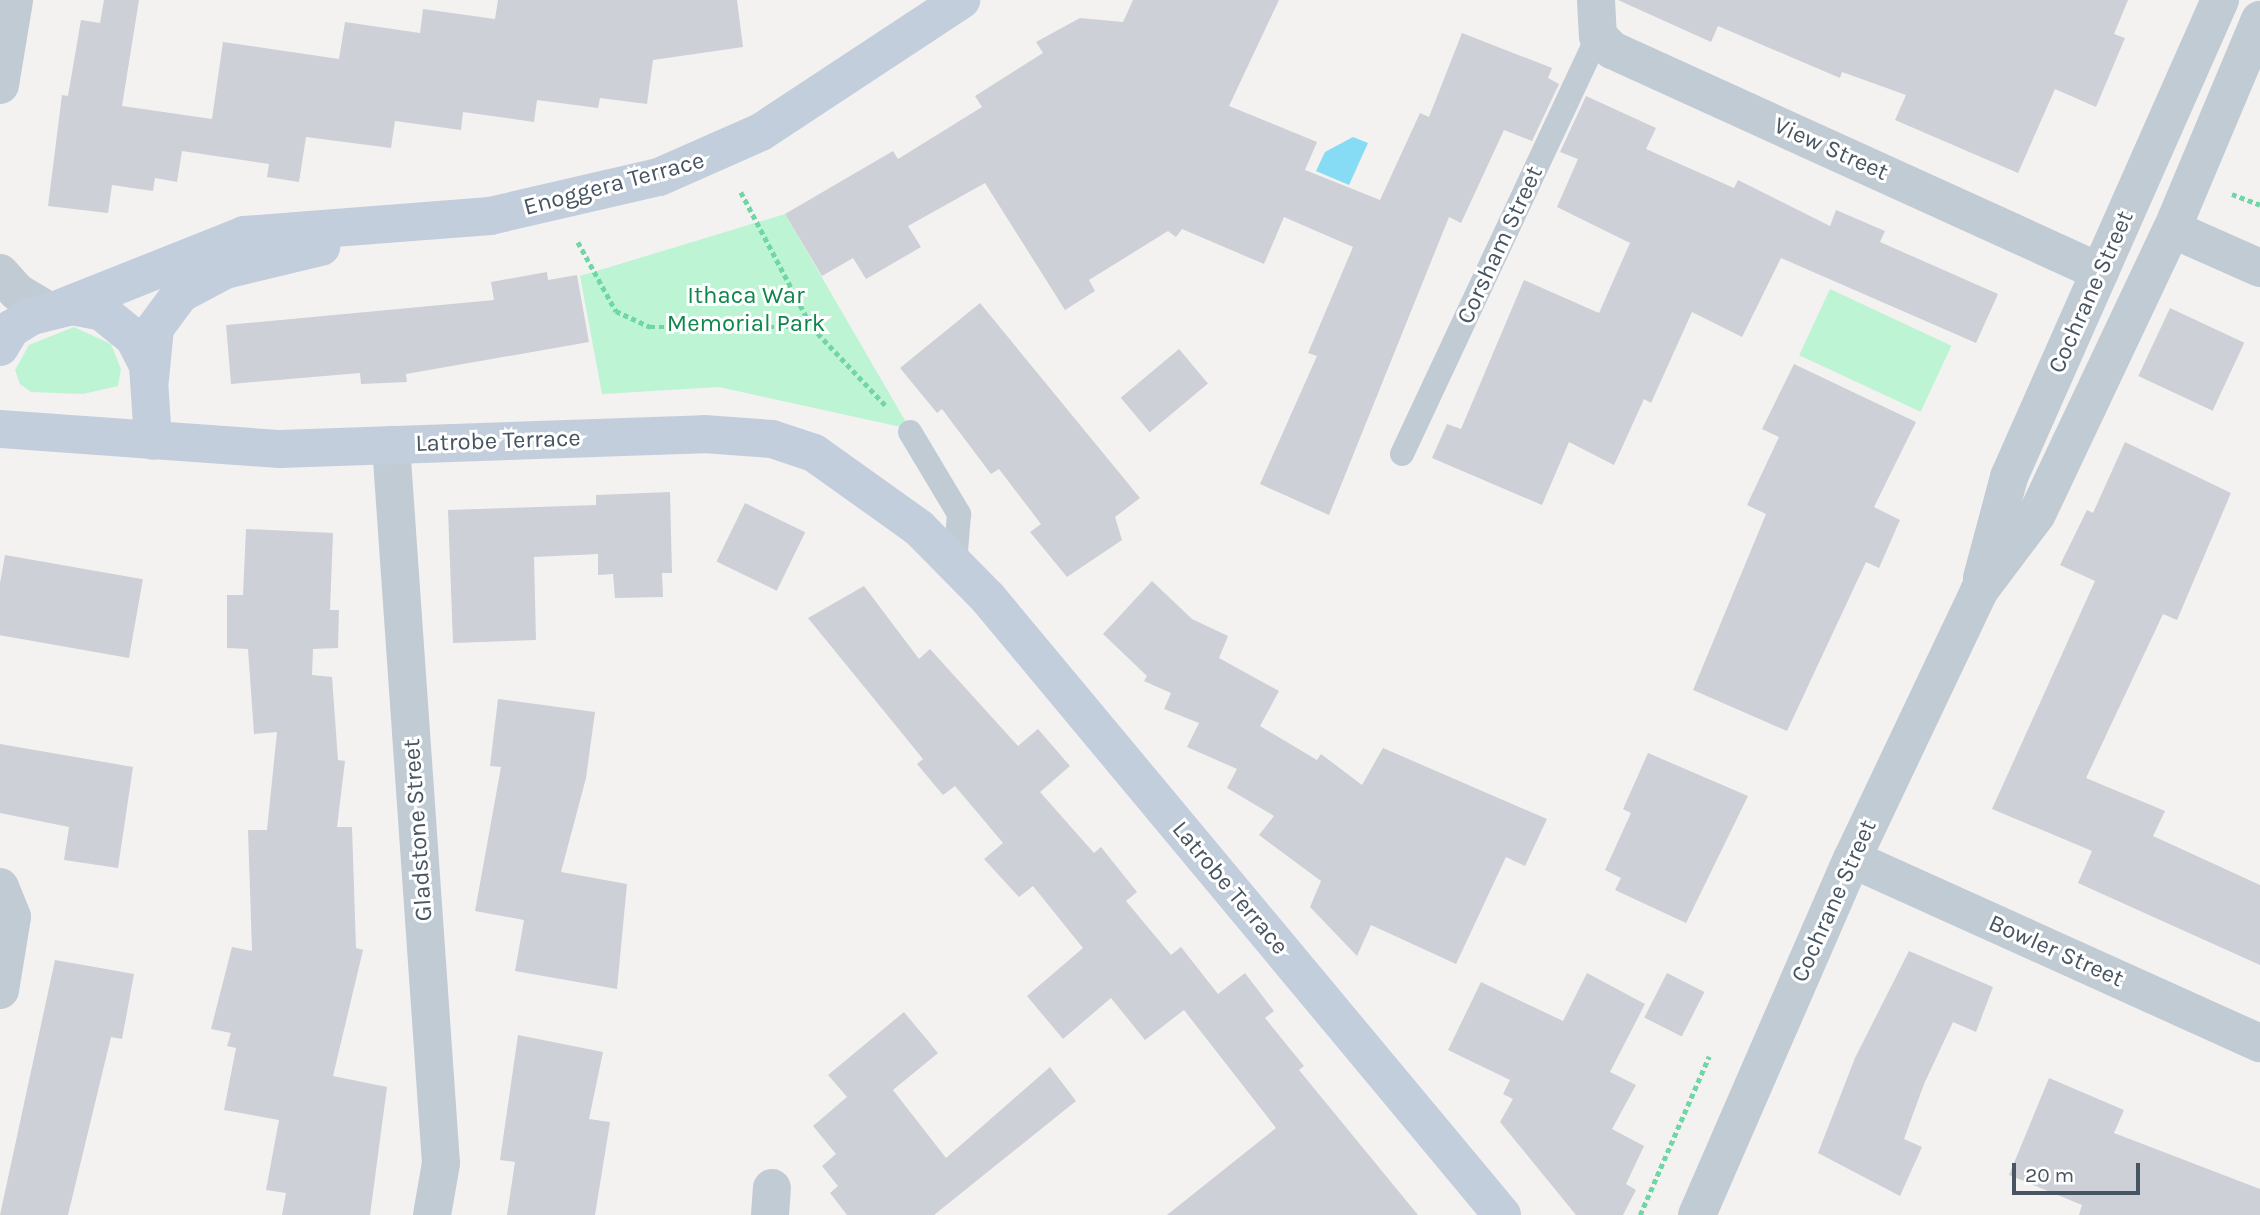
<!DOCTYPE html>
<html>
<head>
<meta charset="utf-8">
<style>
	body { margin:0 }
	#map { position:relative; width:2260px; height:1215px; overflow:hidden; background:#f4f1f1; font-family:Karla,sans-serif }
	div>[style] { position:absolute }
	.green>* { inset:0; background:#bdf4d3; transform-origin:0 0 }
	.water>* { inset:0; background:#86dcf5 }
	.building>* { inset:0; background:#cdd0d6; transform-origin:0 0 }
	.path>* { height:4.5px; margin-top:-2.25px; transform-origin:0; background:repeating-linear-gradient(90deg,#71d6a6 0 5px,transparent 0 8.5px) }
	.service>* { height:24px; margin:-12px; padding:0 12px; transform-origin:12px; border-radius:12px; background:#c1cbd4 }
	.minor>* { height:38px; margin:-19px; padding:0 19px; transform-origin:19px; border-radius:19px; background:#c1cbd4 }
	.tertiary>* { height:38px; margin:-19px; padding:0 19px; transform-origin:19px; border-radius:19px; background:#c1cbd4 }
	.secondary>* { height:38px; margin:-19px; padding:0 19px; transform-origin:19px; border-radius:19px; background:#c3cedc }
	span { translate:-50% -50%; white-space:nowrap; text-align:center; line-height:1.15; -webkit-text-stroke:6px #fff; paint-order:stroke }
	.street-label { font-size:24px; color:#475461 }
	.park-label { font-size:24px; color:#0e864c }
	.scale { position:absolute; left:2012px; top:1163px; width:128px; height:32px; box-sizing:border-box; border:4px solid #475461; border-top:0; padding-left:9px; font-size:21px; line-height:24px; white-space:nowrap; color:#475461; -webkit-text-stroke:5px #fff; paint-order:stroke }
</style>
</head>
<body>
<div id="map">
	<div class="green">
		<i style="clip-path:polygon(785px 214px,910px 429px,719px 387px,602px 394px,580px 276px)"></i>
		<i style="left:1830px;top:289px;width:134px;height:73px;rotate:25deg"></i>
		<i style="clip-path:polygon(74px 327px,111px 344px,121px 369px,118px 386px,83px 394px,31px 392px,20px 384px,15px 370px,29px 345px)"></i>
	</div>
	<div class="water">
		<i style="clip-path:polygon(1353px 137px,1368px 143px,1349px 185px,1316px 171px,1325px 152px)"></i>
	</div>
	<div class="building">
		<i style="clip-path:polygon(104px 0,139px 0,122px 106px,212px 119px,223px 42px,339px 59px,345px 22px,420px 33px,423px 9px,495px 19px,498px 0,737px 0,743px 47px,653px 60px,647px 104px,600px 98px,598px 108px,537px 100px,534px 122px,463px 112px,461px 130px,395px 121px,391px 148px,306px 137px,299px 182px,267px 177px,269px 164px,182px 151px,177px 182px,155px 178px,153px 191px,112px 185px,108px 213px,48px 206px,62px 95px,68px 96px,81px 20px,100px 23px)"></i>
		<i style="clip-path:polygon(1133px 0,1279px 0,1229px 106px,1317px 142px,1305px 170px,1380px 200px,1420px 113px,1429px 117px,1462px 33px,1552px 68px,1548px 78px,1559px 84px,1532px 141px,1504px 130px,1461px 223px,1449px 217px,1329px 515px,1260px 484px,1317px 356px,1308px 353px,1353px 247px,1284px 217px,1264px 264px,1182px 229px,1176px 237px,1168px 231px,1089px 280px,1095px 291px,1065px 310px,985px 183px,908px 226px,921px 247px,866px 279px,853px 258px,822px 276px,785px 214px,893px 151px,898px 159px,982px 107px,975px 96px,1043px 53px,1036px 42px,1080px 18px,1123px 22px)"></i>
		<i style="clip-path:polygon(1618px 0,2128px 0,2114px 34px,2125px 38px,2096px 107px,2055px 89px,2018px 173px,1895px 120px,1906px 95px,1842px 72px,1840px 78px,1718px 26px,1711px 42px)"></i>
		<i style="clip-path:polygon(1586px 96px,1656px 128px,1646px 149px,1734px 188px,1738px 180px,1830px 226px,1836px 210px,1885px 231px,1880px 242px,1998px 294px,1976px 343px,1781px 258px,1742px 337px,1692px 312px,1651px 403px,1644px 399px,1614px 465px,1569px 442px,1542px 505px,1432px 458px,1447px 424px,1461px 429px,1524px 280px,1599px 313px,1630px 243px,1557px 207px,1578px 159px,1560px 152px)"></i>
		<i style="clip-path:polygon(547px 272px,548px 280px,577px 275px,589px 342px,406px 374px,407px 382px,361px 384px,360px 373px,231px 384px,226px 325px,494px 300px,491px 282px)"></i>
		<i style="clip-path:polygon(980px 303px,1140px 498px,1115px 517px,1122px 540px,1067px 577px,1030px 532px,1041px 524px,999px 469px,991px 474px,942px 409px,937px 413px,900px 368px)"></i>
		<i style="left:2170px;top:308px;width:82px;height:75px;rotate:25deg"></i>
		<i style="left:1179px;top:349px;width:45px;height:76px;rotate:50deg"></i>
		<i style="clip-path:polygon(1794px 364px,1916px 422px,1874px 507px,1900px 520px,1879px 568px,1866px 562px,1787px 731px,1693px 690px,1766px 514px,1747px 505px,1779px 437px,1762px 429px)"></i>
		<i style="clip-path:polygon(2125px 442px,2231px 493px,2177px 620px,2163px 614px,2086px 778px,2165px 811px,2153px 836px,2260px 885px,2260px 965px,2078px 883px,2092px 851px,1992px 809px,2095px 581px,2060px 565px,2087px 510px,2093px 513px)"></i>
		<i style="clip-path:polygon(670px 492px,672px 573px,662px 573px,663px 597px,615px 598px,613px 574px,598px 575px,598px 554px,534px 557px,536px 640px,453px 643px,448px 510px,596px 505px,596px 495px)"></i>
		<i style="left:745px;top:503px;width:67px;height:65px;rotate:26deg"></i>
		<i style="clip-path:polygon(246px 529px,333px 533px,330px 610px,339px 610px,338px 648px,313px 649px,312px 675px,332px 677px,338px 760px,345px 761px,337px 827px,352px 827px,356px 948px,363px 950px,333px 1076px,387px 1087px,370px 1215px,282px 1215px,286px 1193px,266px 1190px,279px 1120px,224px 1110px,236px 1048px,227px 1046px,231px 1033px,211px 1029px,232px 947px,252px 951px,248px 830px,267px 830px,277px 732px,254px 734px,248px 649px,227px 648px,227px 595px,243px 595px)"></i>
		<i style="left:5px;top:555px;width:140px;height:80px;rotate:10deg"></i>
		<i style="clip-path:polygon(1152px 581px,1192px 619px,1228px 636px,1219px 658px,1279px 691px,1260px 726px,1317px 760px,1321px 754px,1362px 785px,1383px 748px,1547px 819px,1525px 866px,1506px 857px,1456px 964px,1371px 925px,1357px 956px,1310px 907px,1321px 881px,1259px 835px,1274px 816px,1227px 788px,1237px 769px,1187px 747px,1199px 723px,1164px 709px,1171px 693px,1144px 681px,1147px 676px,1103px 634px)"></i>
		<i style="clip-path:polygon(864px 586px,919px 659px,930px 649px,1018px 746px,1038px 729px,1070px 766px,1040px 792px,1094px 853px,1101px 847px,1137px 892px,1126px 901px,1171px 955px,1181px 947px,1218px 994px,1245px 973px,1274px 1011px,1265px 1018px,1304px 1066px,1299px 1070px,1418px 1215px,1167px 1215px,1276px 1128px,1184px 1010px,1145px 1040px,1111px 998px,1063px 1039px,1027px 996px,1083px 948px,1033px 886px,1019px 897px,984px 859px,1003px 843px,955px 786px,943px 795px,917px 764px,923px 759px,808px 618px)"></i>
		<i style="clip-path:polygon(498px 699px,595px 712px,586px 778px,561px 872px,627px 884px,617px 989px,515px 971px,524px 920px,475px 911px,501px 767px,490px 766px)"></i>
		<i style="clip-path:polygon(0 744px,133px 767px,118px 868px,64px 860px,69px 827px,0 813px)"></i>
		<i style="clip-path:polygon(1648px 753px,1748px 796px,1686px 923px,1615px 890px,1621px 878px,1605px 870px,1631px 813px,1623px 809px)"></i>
		<i style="clip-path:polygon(1909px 951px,1993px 987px,1976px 1032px,1953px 1022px,1924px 1084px,1904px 1139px,1922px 1147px,1900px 1196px,1818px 1153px,1855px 1058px)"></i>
		<i style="clip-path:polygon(55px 960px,134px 974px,122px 1039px,111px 1037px,68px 1215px,0 1215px)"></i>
		<i style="clip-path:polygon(1587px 973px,1645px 1004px,1610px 1072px,1636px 1085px,1612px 1129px,1644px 1146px,1626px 1184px,1636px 1190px,1623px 1215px,1576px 1215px,1500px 1122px,1513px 1099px,1503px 1094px,1510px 1080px,1448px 1050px,1481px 982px,1563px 1021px)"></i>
		<i style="left:1667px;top:973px;width:42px;height:50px;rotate:27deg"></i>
		<i style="clip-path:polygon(904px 1012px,938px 1053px,893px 1090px,946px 1158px,1050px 1067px,1076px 1101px,934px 1215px,847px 1215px,830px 1193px,838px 1186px,822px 1166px,836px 1154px,813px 1126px,847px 1097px,828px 1075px)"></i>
		<i style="clip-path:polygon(518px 1035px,603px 1052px,589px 1119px,610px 1122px,595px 1215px,507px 1215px,515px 1162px,500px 1160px)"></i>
		<i style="clip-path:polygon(2049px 1078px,2124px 1110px,2114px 1133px,2260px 1189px,2260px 1215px,2079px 1215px,2082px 1205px,2009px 1175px)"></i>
	</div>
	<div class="path">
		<i style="left:741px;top:192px;width:153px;rotate:62.3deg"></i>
		<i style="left:812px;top:327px;width:110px;rotate:46.8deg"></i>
		<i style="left:2232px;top:194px;width:30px;rotate:21deg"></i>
		<i style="left:578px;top:242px;width:79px;rotate:61.2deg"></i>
		<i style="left:616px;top:311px;width:38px;rotate:25deg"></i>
		<i style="left:650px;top:327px;width:162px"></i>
		<i style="left:1640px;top:1215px;width:173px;rotate:-66.5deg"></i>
	</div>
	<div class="service">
		<i style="left:910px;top:432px;width:96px;rotate:59.1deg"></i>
		<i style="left:959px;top:514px;width:50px;rotate:94.6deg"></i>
		<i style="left:1402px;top:454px;width:462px;rotate:-64.9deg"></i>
	</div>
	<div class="minor">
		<i style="left:1596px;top:0;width:36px;rotate:87deg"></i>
		<i style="left:1598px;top:36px;width:20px;rotate:45deg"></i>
		<i style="left:1612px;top:50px;width:536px;rotate:24.46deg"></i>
		<i style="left:0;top:85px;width:86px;rotate:-80.6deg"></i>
		<i style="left:0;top:273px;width:25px;rotate:48deg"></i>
		<i style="left:17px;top:292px;width:37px;rotate:31deg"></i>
		<i style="left:391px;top:445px;width:720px;rotate:86.02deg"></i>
		<i style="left:441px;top:1163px;width:53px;rotate:99.8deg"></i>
		<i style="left:1852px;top:859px;width:448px;rotate:24.3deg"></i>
		<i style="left:0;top:887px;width:32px;rotate:68deg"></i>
		<i style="left:12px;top:917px;width:74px;rotate:99.3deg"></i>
		<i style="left:770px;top:1215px;width:27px;rotate:-86deg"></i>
	</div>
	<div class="tertiary">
		<i style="left:2172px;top:229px;width:96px;rotate:23.9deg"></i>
		<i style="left:1982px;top:578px;width:105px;rotate:-75deg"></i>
		<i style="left:2009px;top:477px;width:522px;rotate:-66.14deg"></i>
		<i style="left:1697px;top:1215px;width:388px;rotate:-66.5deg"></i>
		<i style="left:1852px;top:859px;width:297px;rotate:-64.6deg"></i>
		<i style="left:1979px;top:591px;width:96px;rotate:-53deg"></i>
		<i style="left:2037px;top:514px;width:315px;rotate:-64.7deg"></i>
		<i style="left:2172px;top:229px;width:227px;rotate:-67.2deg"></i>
	</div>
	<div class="secondary">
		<i style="left:61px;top:308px;width:197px;rotate:-21.7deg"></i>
		<i style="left:244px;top:235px;width:247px;rotate:-4.4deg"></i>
		<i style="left:490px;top:216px;width:173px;rotate:-13deg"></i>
		<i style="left:659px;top:177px;width:111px;rotate:-23.8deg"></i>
		<i style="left:761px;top:132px;width:240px;rotate:-33.4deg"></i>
		<i style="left:0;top:347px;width:21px;rotate:-59deg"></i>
		<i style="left:11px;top:329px;width:25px;rotate:-32deg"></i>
		<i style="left:32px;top:316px;width:41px;rotate:-14deg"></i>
		<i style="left:72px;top:306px;width:31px;rotate:11deg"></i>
		<i style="left:102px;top:312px;width:41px;rotate:39.1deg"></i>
		<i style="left:134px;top:338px;width:30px;rotate:63deg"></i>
		<i style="left:148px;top:365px;width:76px;rotate:86.2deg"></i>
		<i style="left:150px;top:379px;width:51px;rotate:-84.4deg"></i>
		<i style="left:155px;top:328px;width:42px;rotate:-53.7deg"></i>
		<i style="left:180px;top:294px;width:51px;rotate:-28.1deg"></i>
		<i style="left:225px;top:270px;width:99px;rotate:-13.5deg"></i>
		<i style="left:0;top:429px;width:281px;rotate:4.1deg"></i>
		<i style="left:280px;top:449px;width:424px;rotate:-2deg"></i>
		<i style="left:704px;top:434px;width:68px;rotate:4.2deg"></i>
		<i style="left:772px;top:439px;width:44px;rotate:18.4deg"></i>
		<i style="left:814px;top:453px;width:129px;rotate:35.5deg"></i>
		<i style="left:919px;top:528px;width:98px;rotate:45.4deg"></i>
		<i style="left:988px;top:598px;width:803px;rotate:50.2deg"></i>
	</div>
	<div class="street-label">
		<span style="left:1831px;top:149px;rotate:24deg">View Street</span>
		<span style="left:614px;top:184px;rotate:-15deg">Enoggera Terrace</span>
		<span style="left:1500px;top:245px;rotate:-65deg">Corsham Street</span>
		<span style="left:2091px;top:292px;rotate:-66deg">Cochrane Street</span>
		<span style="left:498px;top:441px;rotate:-2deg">Latrobe Terrace</span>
		<span style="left:418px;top:830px;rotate:-94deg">Gladstone Street</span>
		<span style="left:1230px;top:888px;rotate:50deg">Latrobe Terrace</span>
		<span style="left:1834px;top:901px;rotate:-66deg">Cochrane Street</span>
		<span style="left:2056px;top:951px;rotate:24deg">Bowler Street</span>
	</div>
	<div class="park-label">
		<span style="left:746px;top:310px">Ithaca War<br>Memorial Park</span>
	</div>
	<div class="scale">20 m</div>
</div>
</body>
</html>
